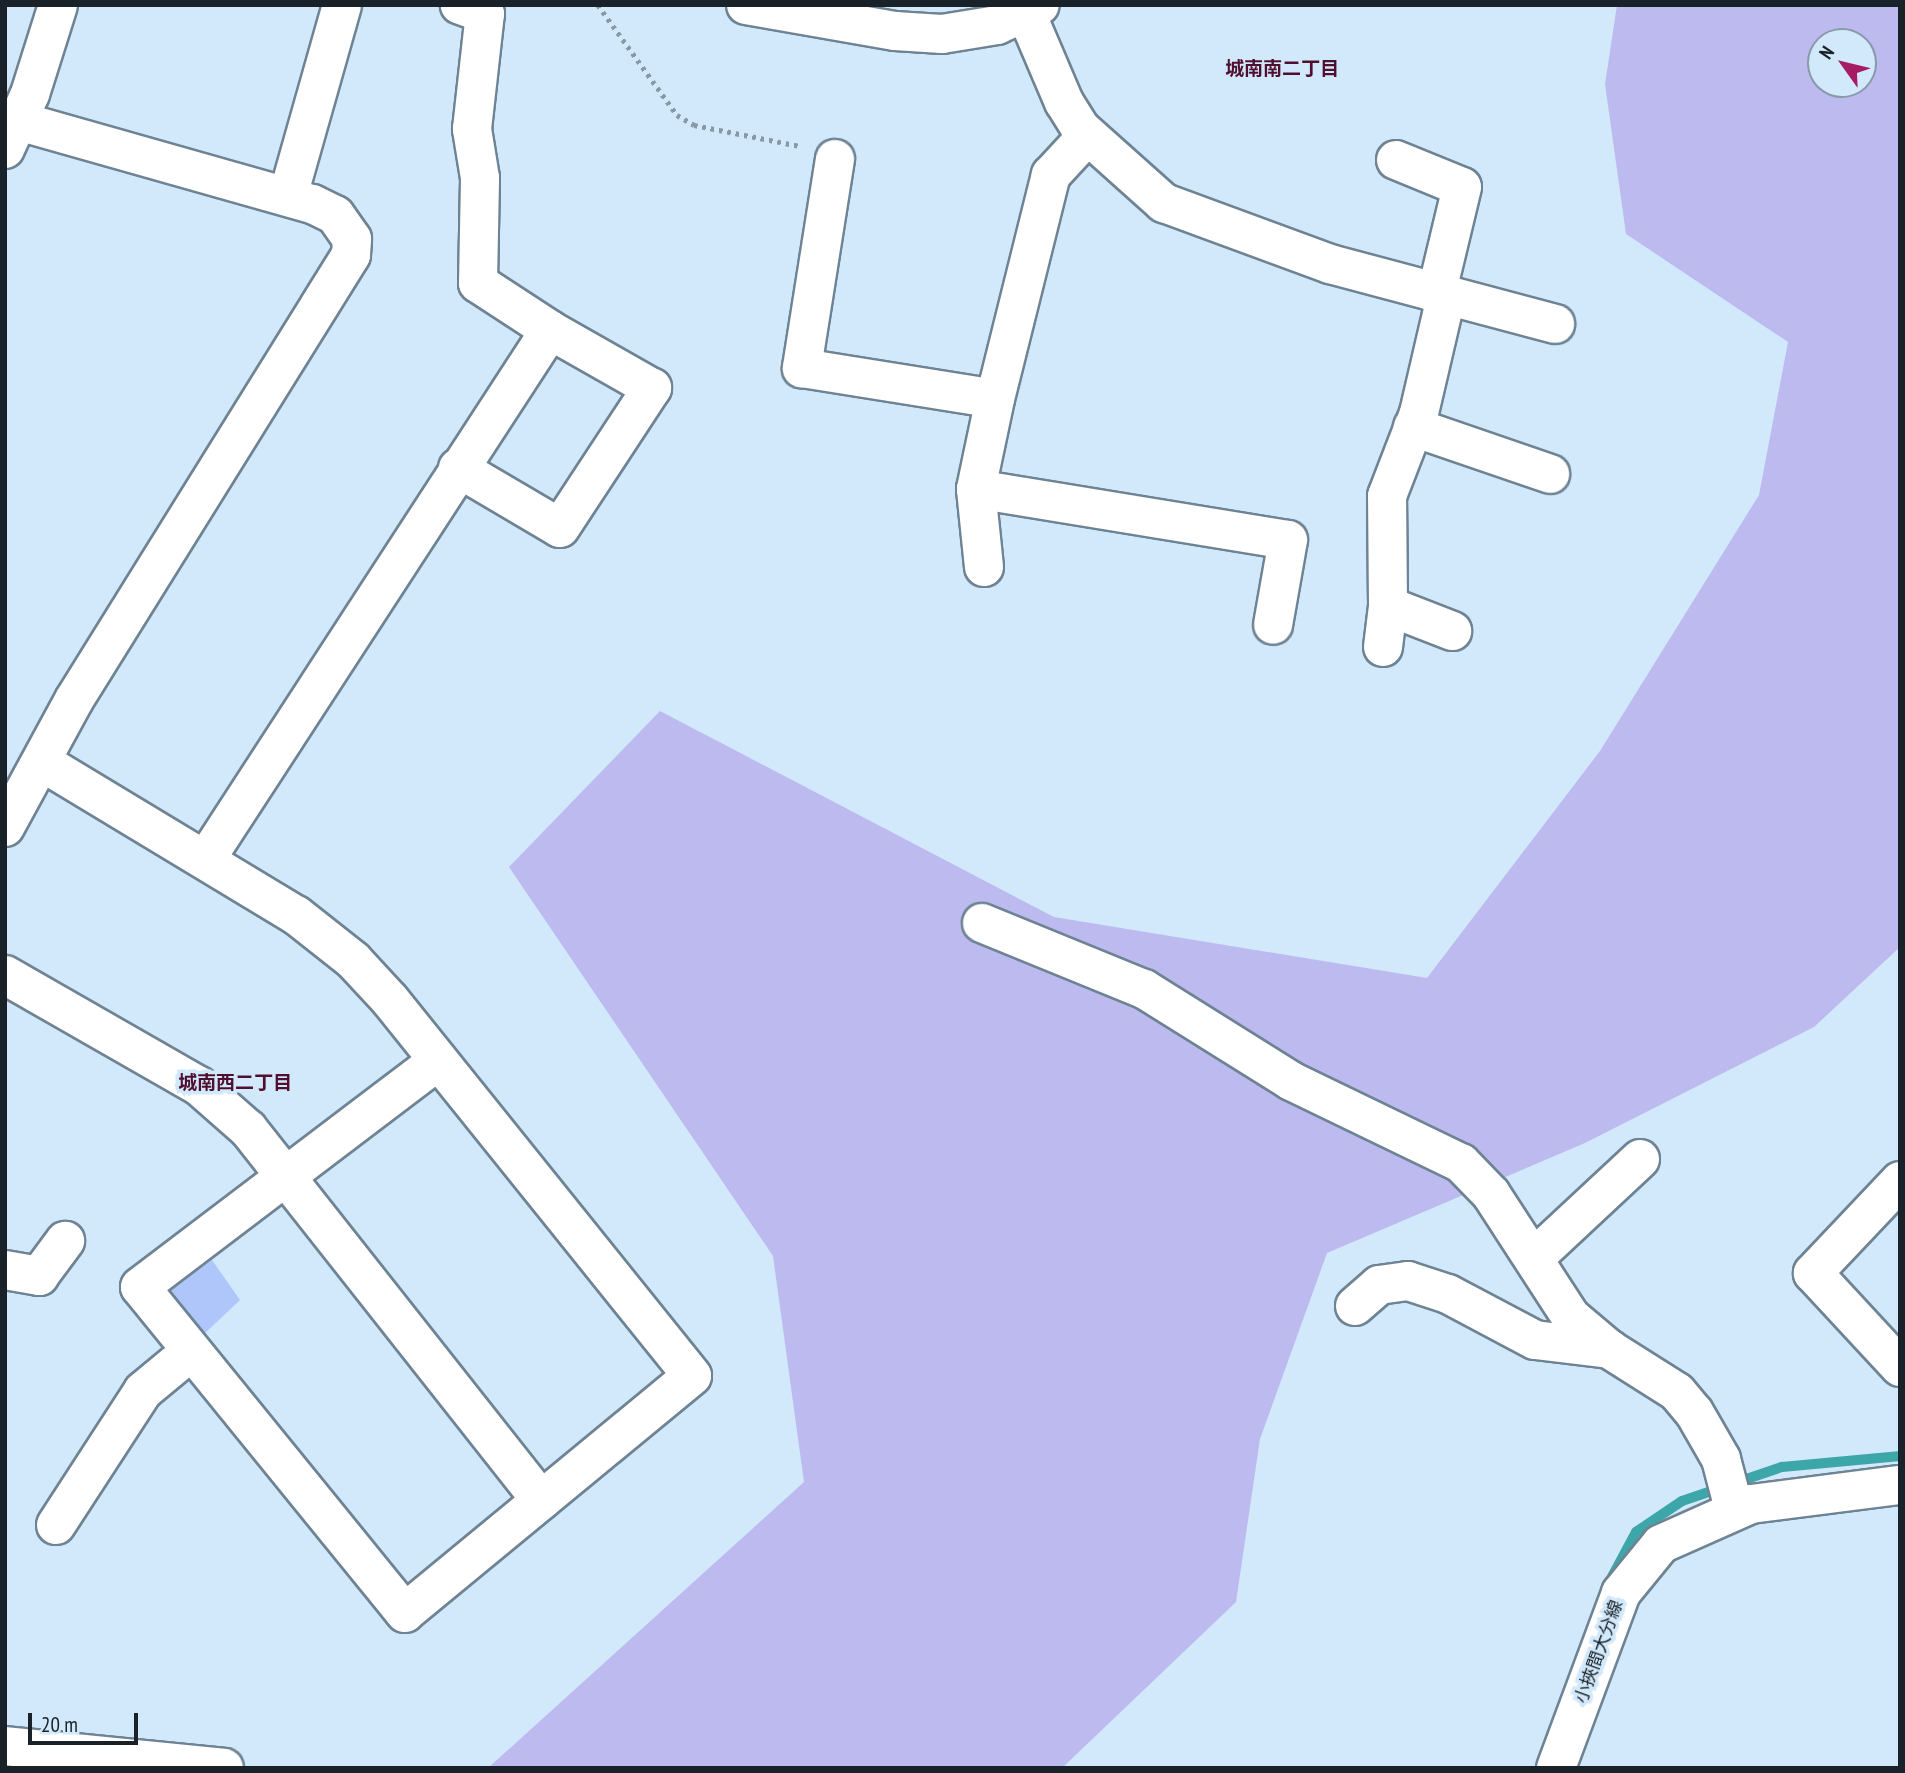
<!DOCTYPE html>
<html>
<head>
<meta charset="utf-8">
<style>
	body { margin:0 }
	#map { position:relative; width:1905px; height:1773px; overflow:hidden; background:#d2e8fb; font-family:"PT Sans Narrow","Noto Sans JP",sans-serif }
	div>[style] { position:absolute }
	.green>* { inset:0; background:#bdbaf0 }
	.stream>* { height:10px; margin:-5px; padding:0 5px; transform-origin:5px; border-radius:5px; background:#3ca6a9 }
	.building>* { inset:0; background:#aec6f9 }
	.path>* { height:4.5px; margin-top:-2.25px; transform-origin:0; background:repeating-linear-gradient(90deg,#8798a6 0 3.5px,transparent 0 8.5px) }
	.roads { filter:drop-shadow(2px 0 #6e8393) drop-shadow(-2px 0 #6e8393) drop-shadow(0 2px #6e8393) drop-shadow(0 -2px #6e8393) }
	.minor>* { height:38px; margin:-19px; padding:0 19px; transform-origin:19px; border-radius:19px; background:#fff }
	.major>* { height:38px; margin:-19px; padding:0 19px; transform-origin:19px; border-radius:19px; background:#fff }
	.highway>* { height:38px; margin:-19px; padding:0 19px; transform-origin:19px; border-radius:19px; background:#fff }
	span { translate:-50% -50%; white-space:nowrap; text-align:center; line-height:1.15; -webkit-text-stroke:7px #d2e8fb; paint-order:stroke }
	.street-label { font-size:18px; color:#192228 }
	.neighbourhood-label { font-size:19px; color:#500f2f; font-weight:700 }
	.frame { position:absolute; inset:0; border:7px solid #192228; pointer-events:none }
	.north { position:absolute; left:1807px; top:28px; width:70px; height:70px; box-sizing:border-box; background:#d2e8fb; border:2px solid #8899a7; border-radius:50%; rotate:304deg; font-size:19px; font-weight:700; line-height:28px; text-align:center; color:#192228 }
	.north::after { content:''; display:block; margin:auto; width:24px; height:32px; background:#a51c64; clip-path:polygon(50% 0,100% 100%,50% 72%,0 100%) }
	.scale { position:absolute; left:28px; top:1713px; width:110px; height:32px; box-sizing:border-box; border:4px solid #192228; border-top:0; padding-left:9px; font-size:21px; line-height:24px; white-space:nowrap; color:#192228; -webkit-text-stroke:5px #d2e8fb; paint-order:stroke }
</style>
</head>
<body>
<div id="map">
	<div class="green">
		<i style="clip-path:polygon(evenodd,1617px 5px,1900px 5px,1900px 947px,1814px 1027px,1585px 1143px,1327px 1253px,1260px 1439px,1236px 1602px,1062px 1768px,488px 1768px,804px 1482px,773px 1256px,509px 867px,660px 711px,1054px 917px,1427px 978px,1600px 751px,1759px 495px,1788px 342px,1626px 234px,1605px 84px,1617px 5px,1821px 42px,1863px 42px,1863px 84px,1821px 84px,1821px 42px)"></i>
	</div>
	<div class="stream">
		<i style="left:1607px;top:1586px;width:61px;rotate:-61.8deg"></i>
		<i style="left:1636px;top:1532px;width:55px;rotate:-34deg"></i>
		<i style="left:1682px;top:1501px;width:106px;rotate:-18.8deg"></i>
		<i style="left:1782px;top:1467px;width:119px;rotate:-5.3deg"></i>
	</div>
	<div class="building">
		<i style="clip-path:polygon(212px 1260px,240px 1300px,205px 1333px,169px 1292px)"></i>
	</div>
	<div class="path">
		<i style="left:598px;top:5px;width:135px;rotate:54.3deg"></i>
		<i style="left:677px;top:115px;width:20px;rotate:30deg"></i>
		<i style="left:694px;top:125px;width:108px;rotate:11.2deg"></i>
	</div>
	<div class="roads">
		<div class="minor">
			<i style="left:746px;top:5px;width:151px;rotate:9.9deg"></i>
			<i style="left:895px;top:31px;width:47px;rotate:3.7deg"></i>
			<i style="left:942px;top:34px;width:56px;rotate:-9.3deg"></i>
			<i style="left:997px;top:25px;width:47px;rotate:-24.9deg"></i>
			<i style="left:1026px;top:13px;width:97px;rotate:66.9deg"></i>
			<i style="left:1064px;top:102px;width:31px;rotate:58deg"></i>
			<i style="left:1080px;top:128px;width:113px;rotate:41.8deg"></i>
			<i style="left:1164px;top:203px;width:177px;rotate:20.2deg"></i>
			<i style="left:1330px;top:264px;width:233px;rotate:14.9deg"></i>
			<i style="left:5px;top:149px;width:60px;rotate:-65.6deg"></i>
			<i style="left:30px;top:94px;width:93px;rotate:-72.5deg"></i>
			<i style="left:835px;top:159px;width:212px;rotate:99deg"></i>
			<i style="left:802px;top:368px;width:195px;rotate:9.1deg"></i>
			<i style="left:1396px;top:160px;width:71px;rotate:22.2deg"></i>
			<i style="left:1462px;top:187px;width:111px;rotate:103.5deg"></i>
			<i style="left:288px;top:196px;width:198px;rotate:-74.2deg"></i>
			<i style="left:1413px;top:427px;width:145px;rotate:18.9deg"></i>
			<i style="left:458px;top:468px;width:118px;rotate:30.5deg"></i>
			<i style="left:560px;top:528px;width:168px;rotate:-56.7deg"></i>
			<i style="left:652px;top:388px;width:117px;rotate:-150.4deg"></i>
			<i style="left:550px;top:330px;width:86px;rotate:-146.9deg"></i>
			<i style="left:478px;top:283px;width:105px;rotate:-88.9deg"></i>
			<i style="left:480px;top:178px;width:50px;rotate:-99.3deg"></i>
			<i style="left:472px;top:129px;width:116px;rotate:-83.6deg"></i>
			<i style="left:485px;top:14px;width:27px;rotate:-160deg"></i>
			<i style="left:976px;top:489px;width:316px;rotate:9.3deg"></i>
			<i style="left:1288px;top:540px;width:86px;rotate:100deg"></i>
			<i style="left:984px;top:567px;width:78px;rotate:-95.9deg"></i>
			<i style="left:976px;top:489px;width:92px;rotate:-78.1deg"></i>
			<i style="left:995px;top:399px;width:231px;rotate:-76deg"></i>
			<i style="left:1051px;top:175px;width:53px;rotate:-47.3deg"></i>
			<i style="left:1388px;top:606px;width:69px;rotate:21.3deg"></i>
			<i style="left:1383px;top:647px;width:41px;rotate:-83deg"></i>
			<i style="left:1388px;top:606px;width:110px;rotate:-90.5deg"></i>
			<i style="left:1387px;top:496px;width:89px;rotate:-68.9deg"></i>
			<i style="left:1419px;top:413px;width:119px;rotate:-76.9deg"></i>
			<i style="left:42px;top:762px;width:297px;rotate:31.1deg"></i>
			<i style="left:296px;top:915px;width:73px;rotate:38.3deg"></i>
			<i style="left:353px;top:960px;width:54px;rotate:47.2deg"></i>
			<i style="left:390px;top:1000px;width:482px;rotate:51.2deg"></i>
			<i style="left:692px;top:1376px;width:372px;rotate:140.5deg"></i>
			<i style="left:405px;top:1613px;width:420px;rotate:-129.1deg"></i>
			<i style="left:140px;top:1287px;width:372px;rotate:-37.2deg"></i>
			<i style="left:5px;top:827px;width:145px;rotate:-61.5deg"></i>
			<i style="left:74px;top:700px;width:524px;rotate:-58.1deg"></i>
			<i style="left:351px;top:255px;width:16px;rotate:-86deg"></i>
			<i style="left:352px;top:239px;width:29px;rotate:-125deg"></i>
			<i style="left:335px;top:215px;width:25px;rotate:-154deg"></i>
			<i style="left:312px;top:204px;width:305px;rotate:-164.2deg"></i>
			<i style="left:206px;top:859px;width:631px;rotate:-56.96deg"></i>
			<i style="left:982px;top:923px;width:175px;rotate:22.2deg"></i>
			<i style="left:1144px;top:989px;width:173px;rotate:32deg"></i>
			<i style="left:1291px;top:1081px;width:189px;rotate:25.8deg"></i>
			<i style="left:1461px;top:1163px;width:43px;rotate:45.9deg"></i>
			<i style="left:1491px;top:1194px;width:147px;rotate:57deg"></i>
			<i style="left:1571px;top:1317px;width:50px;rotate:40.1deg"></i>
			<i style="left:1609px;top:1349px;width:80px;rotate:32.3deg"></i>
			<i style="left:1677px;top:1392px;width:26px;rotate:50deg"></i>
			<i style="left:1694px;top:1412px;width:54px;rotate:60.1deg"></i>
			<i style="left:1721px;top:1459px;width:52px;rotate:75.4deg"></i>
			<i style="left:5px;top:975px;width:224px;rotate:29.8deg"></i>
			<i style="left:199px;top:1086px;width:65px;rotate:41.3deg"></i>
			<i style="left:248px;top:1129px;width:473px;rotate:51.7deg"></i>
			<i style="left:1900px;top:1181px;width:127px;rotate:133.4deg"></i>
			<i style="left:1813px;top:1273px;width:128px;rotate:47.2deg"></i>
			<i style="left:1534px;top:1258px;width:145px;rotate:-43deg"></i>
			<i style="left:5px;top:1270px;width:35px;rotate:10deg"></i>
			<i style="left:39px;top:1276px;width:44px;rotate:-53.4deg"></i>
			<i style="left:1355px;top:1306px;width:32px;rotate:-41deg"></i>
			<i style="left:1379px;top:1285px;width:29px;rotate:-8deg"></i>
			<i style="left:1408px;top:1281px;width:42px;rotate:18deg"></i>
			<i style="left:1448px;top:1294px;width:98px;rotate:27.9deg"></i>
			<i style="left:1535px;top:1340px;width:75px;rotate:6.9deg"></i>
			<i style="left:56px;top:1525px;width:160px;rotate:-57deg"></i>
			<i style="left:143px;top:1391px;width:60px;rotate:-39.6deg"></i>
		</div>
		<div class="major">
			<i style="left:1556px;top:1768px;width:187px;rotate:-69.6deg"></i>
			<i style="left:1621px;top:1593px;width:63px;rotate:-50.8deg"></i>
			<i style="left:1661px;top:1544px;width:98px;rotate:-24deg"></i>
			<i style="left:1751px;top:1504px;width:150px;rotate:-7.3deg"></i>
		</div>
		<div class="highway">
			<i style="left:5px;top:1746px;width:220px;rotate:5.7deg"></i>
		</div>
	</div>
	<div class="street-label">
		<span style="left:1599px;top:1652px;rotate:-70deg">小挾間大分線</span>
	</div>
	<div class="neighbourhood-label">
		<span style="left:1282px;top:69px">城南南二丁目</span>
		<span style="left:235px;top:1083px">城南西二丁目</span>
	</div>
	<div class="frame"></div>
	<div class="north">N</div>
	<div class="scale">20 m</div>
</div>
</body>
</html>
